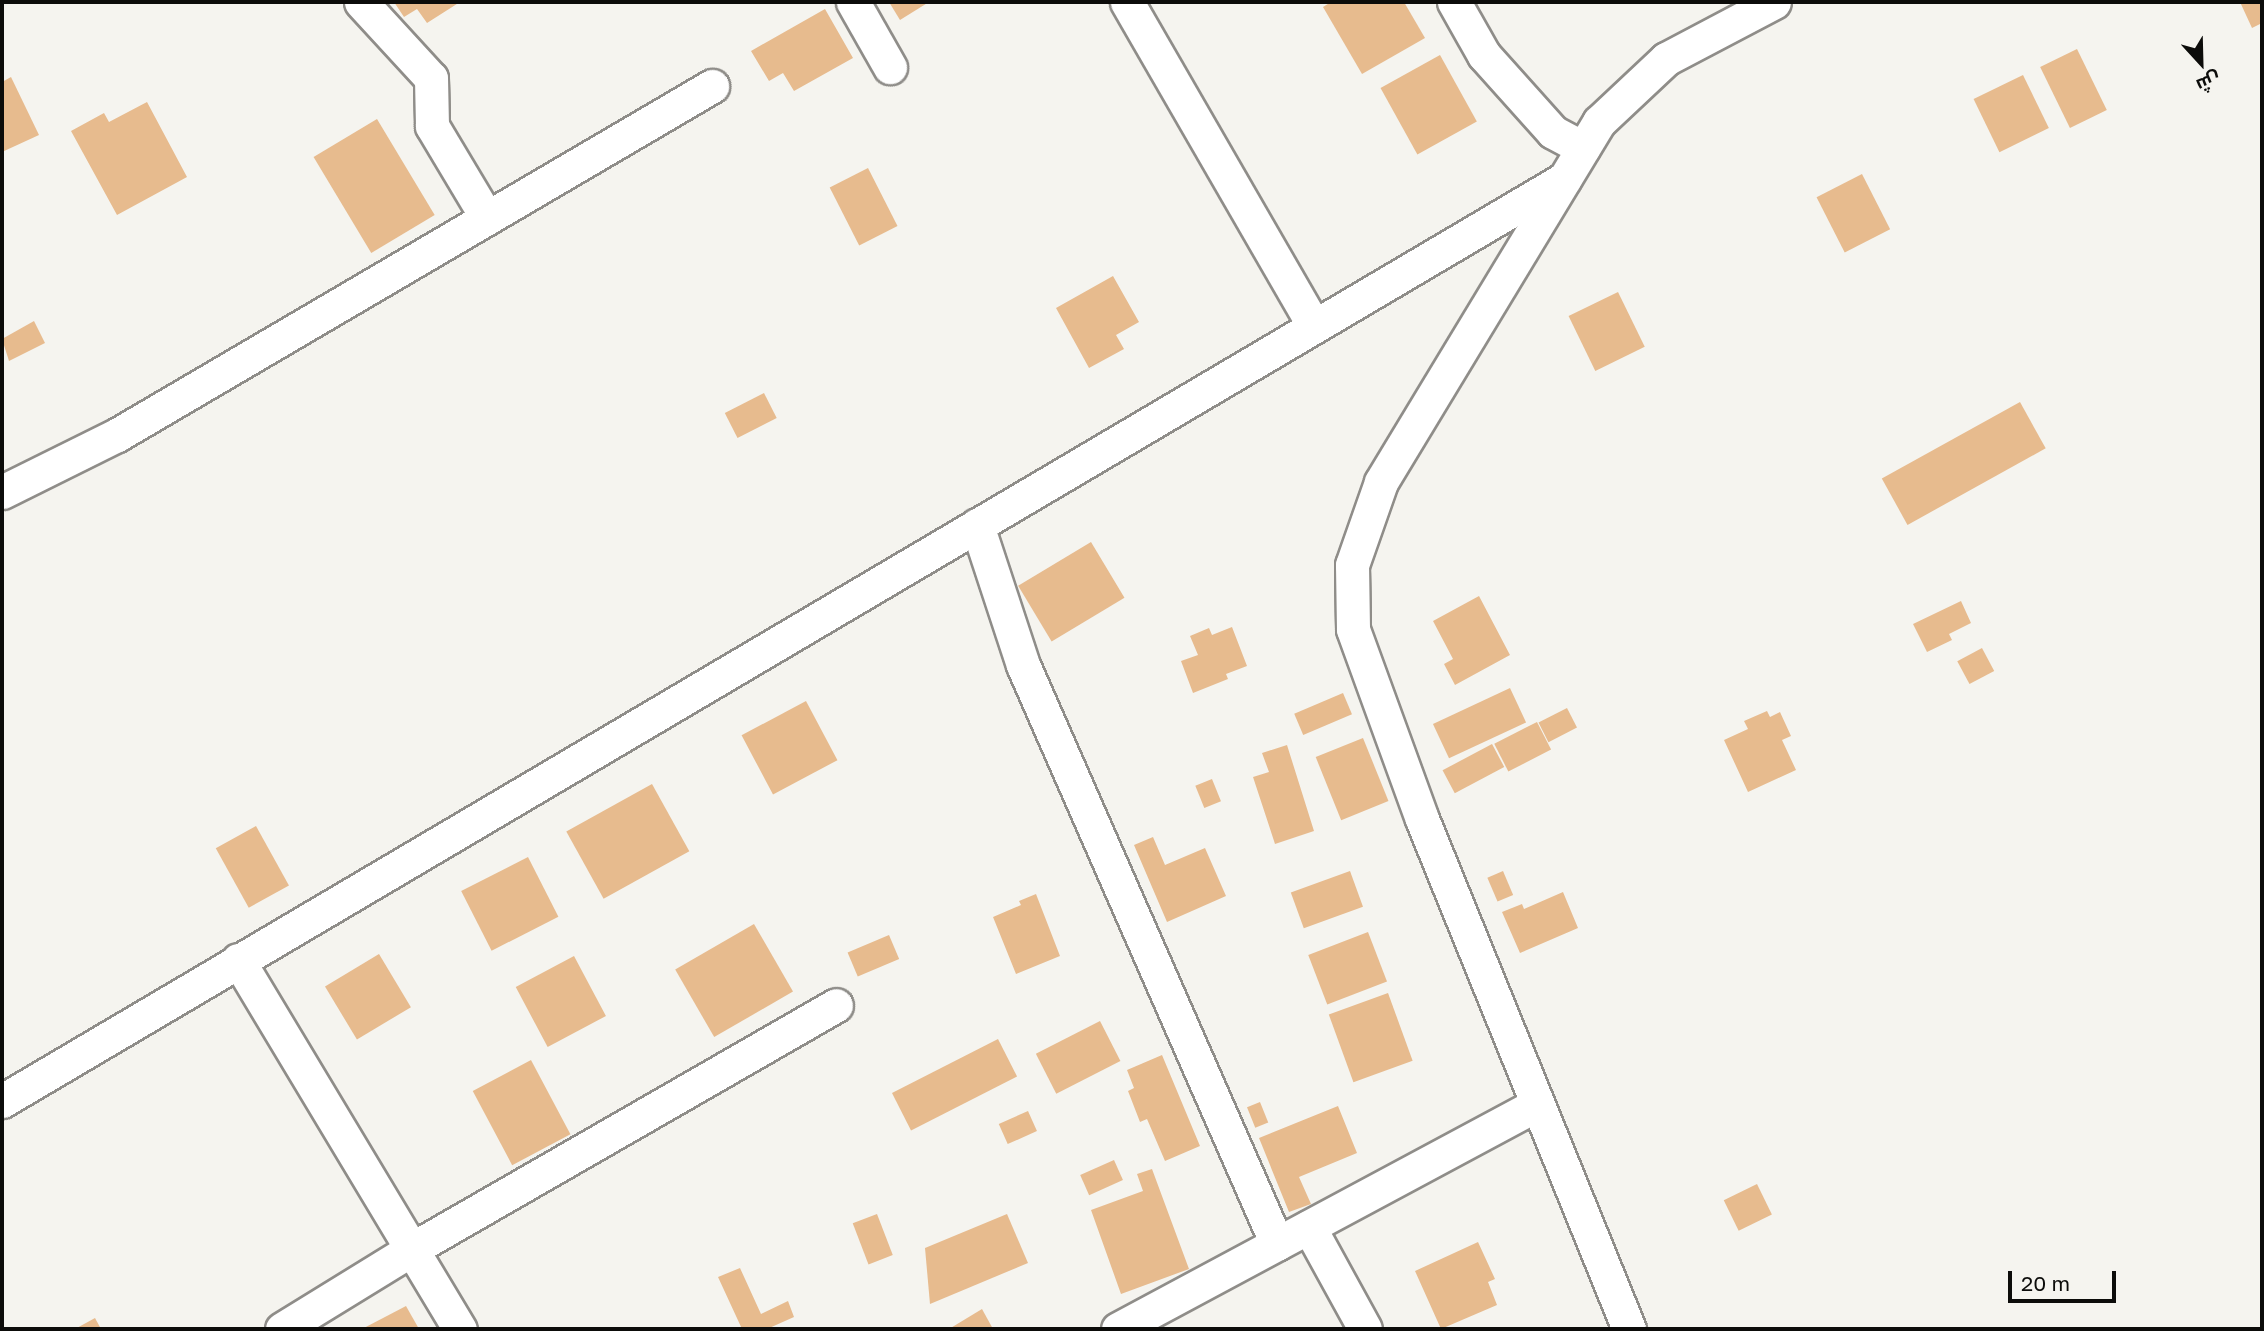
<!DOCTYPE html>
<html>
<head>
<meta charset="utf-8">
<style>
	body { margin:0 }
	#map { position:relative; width:2264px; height:1331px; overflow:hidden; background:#f5f4ef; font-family:"Golos Text",Cairo,sans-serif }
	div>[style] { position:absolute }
	.building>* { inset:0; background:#e7bb8e; transform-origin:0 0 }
	.roads { filter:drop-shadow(2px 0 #8f8d89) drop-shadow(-2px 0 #8f8d89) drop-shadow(0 2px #8f8d89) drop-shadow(0 -2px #8f8d89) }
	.minor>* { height:33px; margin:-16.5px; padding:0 16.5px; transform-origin:16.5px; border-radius:16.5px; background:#fff }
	span { translate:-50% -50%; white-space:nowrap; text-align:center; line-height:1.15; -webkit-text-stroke:5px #f5f4ef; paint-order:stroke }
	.frame { position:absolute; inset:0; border:4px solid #0c0c0a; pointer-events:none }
	.north { position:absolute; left:2166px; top:28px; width:70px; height:70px; -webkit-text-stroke:5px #f5f4ef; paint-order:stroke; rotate:158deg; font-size:19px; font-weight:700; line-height:28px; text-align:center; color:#0c0c0a }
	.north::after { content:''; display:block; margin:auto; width:24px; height:32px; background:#0c0c0a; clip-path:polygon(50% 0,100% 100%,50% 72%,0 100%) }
	.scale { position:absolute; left:2008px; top:1271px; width:108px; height:32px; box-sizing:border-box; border:4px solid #0c0c0a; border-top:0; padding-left:9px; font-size:21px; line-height:24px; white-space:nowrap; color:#0c0c0a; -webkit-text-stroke:5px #f5f4ef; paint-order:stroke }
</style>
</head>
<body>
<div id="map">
	<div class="building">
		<i style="clip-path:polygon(394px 2px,460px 2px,427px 23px,417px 9px,404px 17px)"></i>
		<i style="clip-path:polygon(889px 2px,929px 2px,900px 20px)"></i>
		<i style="clip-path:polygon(1331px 2px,1404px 2px,1425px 38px,1362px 74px,1323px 7px)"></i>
		<i style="clip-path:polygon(2240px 2px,2262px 2px,2262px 23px,2252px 28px)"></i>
		<i style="clip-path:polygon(825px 9px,853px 58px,794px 91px,783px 73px,769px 81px,751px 51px)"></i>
		<i style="left:2077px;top:49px;width:68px;height:41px;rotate:64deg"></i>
		<i style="left:1440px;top:55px;width:76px;height:68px;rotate:61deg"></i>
		<i style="left:2023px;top:75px;width:59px;height:55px;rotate:64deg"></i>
		<i style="clip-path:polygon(11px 77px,39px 135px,2px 152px,2px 82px)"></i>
		<i style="clip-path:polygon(147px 102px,187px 177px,117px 215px,71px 131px,104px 113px,109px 122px)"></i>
		<i style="left:377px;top:119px;width:112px;height:74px;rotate:59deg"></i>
		<i style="left:868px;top:168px;width:65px;height:43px;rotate:63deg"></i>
		<i style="left:1862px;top:174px;width:62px;height:51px;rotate:63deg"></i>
		<i style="clip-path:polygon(1113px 276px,1139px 322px,1116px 335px,1124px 349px,1089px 368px,1056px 308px)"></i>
		<i style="left:1618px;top:292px;width:61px;height:55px;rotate:64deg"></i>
		<i style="clip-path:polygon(34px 321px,45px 343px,9px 361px,2px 339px)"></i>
		<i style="left:764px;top:393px;width:28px;height:44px;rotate:63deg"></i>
		<i style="left:2020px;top:402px;width:53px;height:158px;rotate:61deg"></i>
		<i style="left:1091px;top:542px;width:65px;height:85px;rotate:59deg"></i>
		<i style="clip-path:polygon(1479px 596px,1510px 655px,1455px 685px,1444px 664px,1453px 659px,1433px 621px)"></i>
		<i style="clip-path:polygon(1961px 601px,1971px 623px,1949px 634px,1952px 640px,1927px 652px,1913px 624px)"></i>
		<i style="clip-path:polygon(1232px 627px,1247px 666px,1226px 674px,1228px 679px,1193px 693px,1181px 661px,1198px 655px,1190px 636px,1209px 628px,1212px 635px)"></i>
		<i style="left:1982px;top:648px;width:26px;height:28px;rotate:62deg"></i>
		<i style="left:1510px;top:688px;width:38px;height:85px;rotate:65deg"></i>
		<i style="left:1343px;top:693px;width:23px;height:53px;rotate:67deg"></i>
		<i style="left:806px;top:701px;width:67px;height:73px;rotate:62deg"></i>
		<i style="left:1567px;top:708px;width:22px;height:32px;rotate:63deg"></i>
		<i style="clip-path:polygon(1767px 711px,1770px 717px,1780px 712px,1791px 736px,1782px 740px,1796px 770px,1748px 792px,1724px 740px,1748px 729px,1744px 721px)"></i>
		<i style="left:1537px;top:722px;width:31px;height:48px;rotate:63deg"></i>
		<i style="left:1363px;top:738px;width:68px;height:51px;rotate:68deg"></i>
		<i style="left:1492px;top:744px;width:26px;height:56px;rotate:62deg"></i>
		<i style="clip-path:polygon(1287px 745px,1314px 831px,1275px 844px,1253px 777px,1269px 772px,1262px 753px)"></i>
		<i style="left:1212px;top:779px;width:24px;height:18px;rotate:68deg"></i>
		<i style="left:652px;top:784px;width:77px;height:98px;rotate:61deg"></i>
		<i style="left:256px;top:826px;width:68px;height:46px;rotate:61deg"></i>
		<i style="clip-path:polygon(1153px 837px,1165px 865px,1205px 848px,1226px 896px,1167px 922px,1134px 845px)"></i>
		<i style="left:528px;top:857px;width:67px;height:75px;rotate:63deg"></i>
		<i style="left:1350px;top:871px;width:38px;height:63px;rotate:70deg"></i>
		<i style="left:1503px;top:871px;width:26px;height:17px;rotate:67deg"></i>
		<i style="clip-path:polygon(1563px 892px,1578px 928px,1520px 953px,1502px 912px,1522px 904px,1524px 909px)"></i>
		<i style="clip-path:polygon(1036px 894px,1060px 956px,1016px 974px,993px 917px,1021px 905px,1019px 901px)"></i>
		<i style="left:754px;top:924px;width:78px;height:91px;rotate:60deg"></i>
		<i style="left:1368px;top:932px;width:53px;height:64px;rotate:69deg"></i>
		<i style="left:889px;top:935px;width:26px;height:45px;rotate:67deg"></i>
		<i style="left:379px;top:954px;width:62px;height:63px;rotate:59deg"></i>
		<i style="left:574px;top:956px;width:68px;height:66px;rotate:62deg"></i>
		<i style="left:1388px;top:993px;width:72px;height:63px;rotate:70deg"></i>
		<i style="left:1100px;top:1021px;width:45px;height:72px;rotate:63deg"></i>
		<i style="left:998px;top:1039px;width:42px;height:119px;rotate:63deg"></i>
		<i style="clip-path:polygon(1162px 1055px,1200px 1146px,1165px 1161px,1147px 1119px,1140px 1122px,1128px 1091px,1134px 1088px,1127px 1070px)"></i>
		<i style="left:531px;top:1060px;width:84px;height:66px;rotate:62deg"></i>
		<i style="left:1260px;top:1102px;width:22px;height:14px;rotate:68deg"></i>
		<i style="clip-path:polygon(1338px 1106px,1357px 1153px,1299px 1177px,1311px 1204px,1289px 1212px,1259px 1138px)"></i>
		<i style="left:1028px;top:1111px;width:22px;height:32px;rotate:66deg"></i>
		<i style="left:1114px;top:1160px;width:22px;height:37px;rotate:66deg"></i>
		<i style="clip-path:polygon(1152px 1169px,1189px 1269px,1121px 1294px,1091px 1210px,1143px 1191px,1137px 1174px)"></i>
		<i style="left:1757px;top:1184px;width:34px;height:37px;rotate:64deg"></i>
		<i style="left:877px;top:1214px;width:44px;height:26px;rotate:69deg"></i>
		<i style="clip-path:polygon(1007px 1214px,1028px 1263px,930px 1304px,925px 1248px)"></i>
		<i style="clip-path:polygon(1478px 1242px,1495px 1279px,1488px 1282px,1497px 1305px,1441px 1329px,1415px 1271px)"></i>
		<i style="clip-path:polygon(740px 1268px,761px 1314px,788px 1301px,794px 1317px,767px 1329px,742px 1329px,718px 1277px)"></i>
		<i style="clip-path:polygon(406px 1306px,419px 1329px,362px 1329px)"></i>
		<i style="clip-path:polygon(982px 1309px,993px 1329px,949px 1329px)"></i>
		<i style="clip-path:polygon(95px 1318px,101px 1329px,75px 1329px)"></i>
	</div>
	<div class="roads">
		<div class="minor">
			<i style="left:361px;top:2px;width:103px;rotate:47.4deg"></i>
			<i style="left:431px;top:78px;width:48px;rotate:88.8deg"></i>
			<i style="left:432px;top:126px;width:107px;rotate:59.1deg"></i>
			<i style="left:853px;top:2px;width:75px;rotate:60.4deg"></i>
			<i style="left:1127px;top:2px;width:374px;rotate:60deg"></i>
			<i style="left:1454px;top:2px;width:61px;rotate:60.5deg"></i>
			<i style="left:1484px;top:55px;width:103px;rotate:48.1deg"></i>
			<i style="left:1553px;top:132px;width:34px;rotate:28deg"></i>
			<i style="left:2px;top:492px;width:128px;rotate:-26.4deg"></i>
			<i style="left:117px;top:435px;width:690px;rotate:-30.39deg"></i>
			<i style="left:977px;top:525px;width:147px;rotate:71.8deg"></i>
			<i style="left:1023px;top:665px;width:632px;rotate:66.31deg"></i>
			<i style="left:238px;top:960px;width:431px;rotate:59deg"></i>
			<i style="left:2px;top:1101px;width:1814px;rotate:-30.55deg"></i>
			<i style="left:1309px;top:1227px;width:116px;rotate:61.2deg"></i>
			<i style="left:282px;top:1329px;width:153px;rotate:-31.6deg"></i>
			<i style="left:412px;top:1249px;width:489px;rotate:-29.9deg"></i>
			<i style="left:1118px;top:1329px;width:474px;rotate:-28.2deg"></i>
			<i style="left:1629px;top:1329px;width:550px;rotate:-112.09deg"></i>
			<i style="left:1422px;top:819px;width:202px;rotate:-110deg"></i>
			<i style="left:1353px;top:629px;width:64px;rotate:-90.9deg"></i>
			<i style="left:1352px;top:565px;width:88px;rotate:-70.7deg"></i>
			<i style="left:1381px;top:482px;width:421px;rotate:-58.8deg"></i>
			<i style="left:1599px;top:122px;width:92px;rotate:-43.2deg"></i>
			<i style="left:1666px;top:59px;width:122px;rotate:-27.8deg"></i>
		</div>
	</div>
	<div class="frame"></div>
	<div class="north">ش</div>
	<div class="scale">20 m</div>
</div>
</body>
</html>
